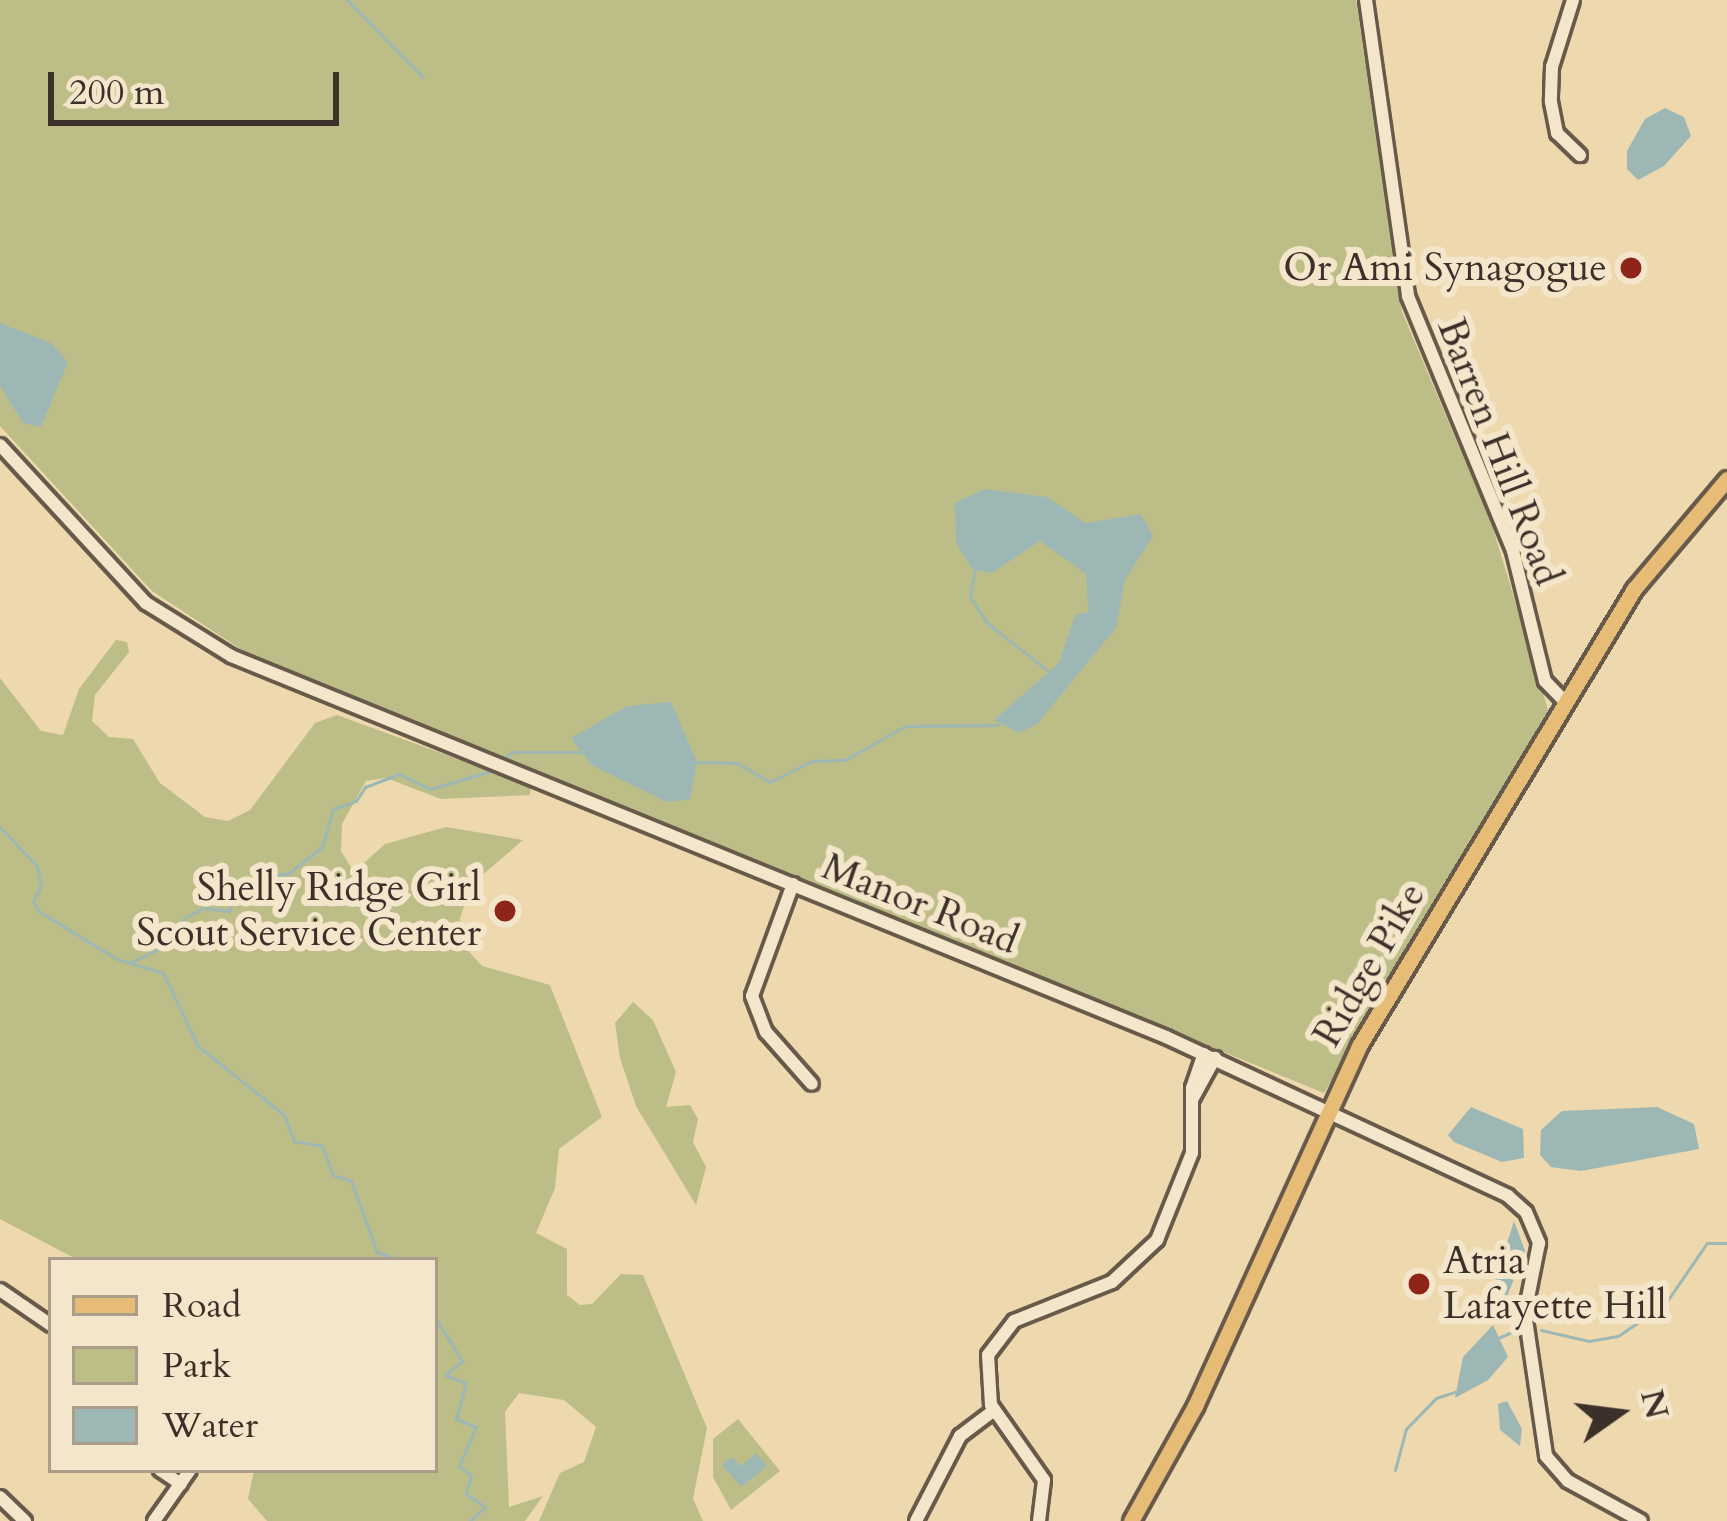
<!DOCTYPE html>
<html>
<head>
<meta charset="utf-8">
<style>
	body { margin:0 }
	#map { position:relative; width:1727px; height:1521px; overflow:hidden; background:#eed8ad; font-family:Cardo,serif }
	div>[style] { position:absolute }
	.green>* { inset:0; background:#bdbe87 }
	.water>* { inset:0; background:#9db8b4 }
	.stream>* { height:3px; margin:-1.5px; padding:0 1.5px; transform-origin:1.5px; border-radius:1.5px; background:#9db8b4 }
	.roads { filter:drop-shadow(3px 0 #685a4b) drop-shadow(-3px 0 #685a4b) drop-shadow(0 3px #685a4b) drop-shadow(0 -3px #685a4b) }
	.minor>* { height:12px; margin:-6px; padding:0 6px; transform-origin:6px; border-radius:6px; background:#f4e6ca }
	.major>* { height:15px; margin:-7.5px; padding:0 7.5px; transform-origin:7.5px; border-radius:7.5px; background:#e7bc76 }
	.dots>* { width:33px; height:33px; translate:-50% -50%; box-sizing:border-box; border:6px solid #f4e6ca; border-radius:50% }
	span { translate:-50% -50%; white-space:nowrap; text-align:center; line-height:1.15; -webkit-text-stroke:12px #f4e6ca; paint-order:stroke }
	.poi-label { font-size:39px; color:#3c302a }
	.right { translate:-100% -50%; text-align:right }
	.left { translate:0 -50%; text-align:left }
	.street-label { font-size:39px; color:#3c302a }
	.legend { position:absolute; left:48px; top:1257px; width:390px; height:216px; box-sizing:border-box; background:#f4e6ca; border:3px solid #aa9d8a; margin:0; padding:15px 21px; list-style:none; font-size:36px; color:#3c302a }
	.legend li { display:flex; align-items:center; gap:24px; height:60px }
	.legend b { width:60px; border:3px solid #aa9d8a }
	.north { position:absolute; left:1559px; top:1353px; width:120px; height:120px; -webkit-text-stroke:9px #f4e6ca; paint-order:stroke; rotate:76deg; font-size:33px; font-weight:700; line-height:48px; text-align:center; color:#3c302a }
	.north::after { content:''; display:block; margin:auto; width:42px; height:54px; background:#3c302a; clip-path:polygon(50% 0,100% 100%,50% 72%,0 100%) }
	.scale { position:absolute; left:48px; top:72px; width:291px; height:54px; box-sizing:border-box; border:6px solid #3c302a; border-top:0; padding-left:15px; font-size:36px; line-height:42px; white-space:nowrap; color:#3c302a; -webkit-text-stroke:9px #f4e6ca; paint-order:stroke }
</style>
</head>
<body>
<div id="map">
	<div class="green">
		<i style="clip-path:polygon(0 0,1356px 0,1402px 312px,1491px 522px,1550px 716px,1324px 1093px,248px 654px,152px 591px,0 426px)"></i>
		<i style="clip-path:polygon(116px 640px,127px 642px,129px 652px,95px 695px,92px 721px,109px 737px,133px 739px,160px 783px,205px 817px,228px 821px,250px 810px,315px 723px,337px 715px,531px 786px,530px 795px,441px 799px,386px 778px,366px 781px,342px 824px,341px 851px,354px 872px,385px 844px,446px 827px,523px 840px,472px 884px,460px 918px,463px 945px,482px 966px,550px 985px,602px 1117px,559px 1149px,555px 1188px,536px 1233px,567px 1249px,567px 1295px,580px 1305px,592px 1304px,621px 1274px,643px 1275px,707px 1428px,693px 1499px,703px 1521px,539px 1521px,560px 1473px,584px 1462px,596px 1427px,564px 1400px,519px 1393px,505px 1412px,509px 1507px,543px 1496px,525px 1521px,267px 1521px,248px 1499px,254px 1470px,435px 1470px,435px 1260px,78px 1260px,0 1219px,0 678px,41px 731px,63px 735px,79px 689px)"></i>
		<i style="clip-path:polygon(633px 1002px,653px 1020px,676px 1072px,666px 1107px,690px 1105px,698px 1119px,693px 1142px,706px 1167px,696px 1205px,636px 1106px,620px 1058px,615px 1023px)"></i>
		<i style="clip-path:polygon(738px 1419px,780px 1471px,731px 1510px,713px 1477px,713px 1439px)"></i>
	</div>
	<div class="water">
		<i style="clip-path:polygon(1665px 108px,1684px 117px,1691px 136px,1664px 166px,1638px 180px,1627px 169px,1627px 151px,1645px 119px)"></i>
		<i style="clip-path:polygon(0 323px,51px 343px,68px 362px,41px 427px,23px 423px,0 386px)"></i>
		<i style="clip-path:polygon(984px 489px,1047px 497px,1085px 523px,1141px 514px,1153px 536px,1125px 580px,1116px 628px,1037px 724px,1019px 733px,994px 720px,1059px 663px,1075px 615px,1088px 612px,1086px 574px,1040px 541px,992px 573px,972px 569px,956px 542px,955px 503px)"></i>
		<i style="clip-path:polygon(671px 702px,697px 762px,690px 799px,667px 802px,591px 765px,571px 738px,627px 706px)"></i>
		<i style="clip-path:polygon(1471px 1107px,1523px 1129px,1524px 1158px,1502px 1162px,1454px 1142px,1448px 1135px)"></i>
		<i style="clip-path:polygon(1657px 1107px,1694px 1124px,1699px 1149px,1581px 1171px,1551px 1167px,1540px 1155px,1541px 1130px,1562px 1111px)"></i>
		<i style="clip-path:polygon(1514px 1221px,1525px 1251px,1503px 1307px,1491px 1294px)"></i>
		<i style="clip-path:polygon(1493px 1325px,1508px 1357px,1488px 1380px,1455px 1398px,1463px 1357px)"></i>
		<i style="clip-path:polygon(1507px 1401px,1522px 1429px,1520px 1446px,1500px 1430px,1498px 1404px)"></i>
		<i style="clip-path:polygon(756px 1453px,767px 1466px,741px 1487px,722px 1465px,732px 1457px,741px 1466px)"></i>
	</div>
	<div class="stream">
		<i style="left:347px;top:0;width:108px;rotate:45.4deg"></i>
		<i style="left:975px;top:570px;width:26px;rotate:101deg"></i>
		<i style="left:970px;top:596px;width:32px;rotate:58deg"></i>
		<i style="left:987px;top:623px;width:76px;rotate:38.1deg"></i>
		<i style="left:499px;top:761px;width:17px;rotate:-33deg"></i>
		<i style="left:513px;top:752px;width:67px"></i>
		<i style="left:697px;top:762px;width:40px;rotate:1.4deg"></i>
		<i style="left:737px;top:763px;width:38px;rotate:30deg"></i>
		<i style="left:770px;top:782px;width:47px;rotate:-26.6deg"></i>
		<i style="left:812px;top:761px;width:33px;rotate:-2deg"></i>
		<i style="left:845px;top:760px;width:69px;rotate:-29.5deg"></i>
		<i style="left:905px;top:726px;width:93px;rotate:-0.6deg"></i>
		<i style="left:0;top:827px;width:54px;rotate:46.5deg"></i>
		<i style="left:37px;top:866px;width:20px;rotate:79deg"></i>
		<i style="left:41px;top:886px;width:17px;rotate:118deg"></i>
		<i style="left:33px;top:901px;width:13px;rotate:58deg"></i>
		<i style="left:40px;top:912px;width:90px;rotate:31.4deg"></i>
		<i style="left:117px;top:959px;width:48px;rotate:16.9deg"></i>
		<i style="left:163px;top:973px;width:81px;rotate:64.4deg"></i>
		<i style="left:198px;top:1046px;width:110px;rotate:38.7deg"></i>
		<i style="left:284px;top:1115px;width:28px;rotate:69deg"></i>
		<i style="left:294px;top:1141px;width:28px;rotate:10deg"></i>
		<i style="left:322px;top:1146px;width:31px;rotate:69deg"></i>
		<i style="left:333px;top:1175px;width:19px;rotate:18deg"></i>
		<i style="left:351px;top:1181px;width:76px;rotate:69.9deg"></i>
		<i style="left:377px;top:1252px;width:24px;rotate:19deg"></i>
		<i style="left:131px;top:962px;width:47px;rotate:-24.9deg"></i>
		<i style="left:174px;top:942px;width:26px;rotate:-67deg"></i>
		<i style="left:184px;top:918px;width:22px;rotate:-27deg"></i>
		<i style="left:204px;top:908px;width:25px;rotate:7deg"></i>
		<i style="left:229px;top:911px;width:30px;rotate:-75deg"></i>
		<i style="left:237px;top:882px;width:53px;rotate:-9.8deg"></i>
		<i style="left:289px;top:873px;width:42px;rotate:-38.2deg"></i>
		<i style="left:322px;top:847px;width:40px;rotate:-74deg"></i>
		<i style="left:333px;top:809px;width:24px;rotate:-19deg"></i>
		<i style="left:356px;top:801px;width:17px;rotate:-57deg"></i>
		<i style="left:365px;top:787px;width:36px;rotate:-21deg"></i>
		<i style="left:399px;top:774px;width:34px;rotate:26deg"></i>
		<i style="left:430px;top:789px;width:67px;rotate:-16.5deg"></i>
		<i style="left:435px;top:1317px;width:52px;rotate:58.5deg"></i>
		<i style="left:462px;top:1361px;width:22px;rotate:141deg"></i>
		<i style="left:445px;top:1375px;width:22px;rotate:21deg"></i>
		<i style="left:466px;top:1383px;width:37px;rotate:106deg"></i>
		<i style="left:456px;top:1419px;width:22px;rotate:22deg"></i>
		<i style="left:476px;top:1427px;width:43px;rotate:113.6deg"></i>
		<i style="left:459px;top:1466px;width:15px;rotate:37deg"></i>
		<i style="left:471px;top:1475px;width:20px;rotate:105deg"></i>
		<i style="left:466px;top:1494px;width:23px;rotate:34deg"></i>
		<i style="left:485px;top:1507px;width:21px;rotate:137deg"></i>
		<i style="left:1541px;top:1330px;width:49px;rotate:12.9deg"></i>
		<i style="left:1589px;top:1341px;width:29px;rotate:-10deg"></i>
		<i style="left:1618px;top:1336px;width:57px;rotate:-34.2deg"></i>
		<i style="left:1665px;top:1304px;width:74px;rotate:-55.5deg"></i>
		<i style="left:1707px;top:1243px;width:20px"></i>
		<i style="left:1498px;top:1338px;width:13px;rotate:-23deg"></i>
		<i style="left:1395px;top:1470px;width:42px;rotate:-75deg"></i>
		<i style="left:1406px;top:1429px;width:43px;rotate:-45.9deg"></i>
		<i style="left:1436px;top:1398px;width:20px;rotate:-18deg"></i>
	</div>
	<div class="roads">
		<div class="minor">
			<i style="left:1366px;top:0;width:299px;rotate:81.9deg"></i>
			<i style="left:1408px;top:296px;width:276px;rotate:67.6deg"></i>
			<i style="left:1513px;top:551px;width:134px;rotate:76.2deg"></i>
			<i style="left:1545px;top:681px;width:30px;rotate:46deg"></i>
			<i style="left:1573px;top:0;width:70px;rotate:107.4deg"></i>
			<i style="left:1552px;top:67px;width:35px;rotate:92deg"></i>
			<i style="left:1551px;top:102px;width:32px;rotate:79deg"></i>
			<i style="left:1557px;top:133px;width:32px;rotate:44deg"></i>
			<i style="left:0;top:445px;width:215px;rotate:47.3deg"></i>
			<i style="left:146px;top:603px;width:100px;rotate:31.9deg"></i>
			<i style="left:231px;top:656px;width:1010px;rotate:22.17deg"></i>
			<i style="left:1166px;top:1037px;width:377px;rotate:24.9deg"></i>
			<i style="left:1508px;top:1196px;width:24px;rotate:42deg"></i>
			<i style="left:1526px;top:1212px;width:34px;rotate:67deg"></i>
			<i style="left:1539px;top:1243px;width:71px;rotate:101.3deg"></i>
			<i style="left:1525px;top:1313px;width:145px;rotate:81.6deg"></i>
			<i style="left:1546px;top:1456px;width:33px;rotate:49deg"></i>
			<i style="left:1568px;top:1481px;width:83px;rotate:28.7deg"></i>
			<i style="left:793px;top:884px;width:119px;rotate:110.1deg"></i>
			<i style="left:752px;top:996px;width:39px;rotate:69deg"></i>
			<i style="left:766px;top:1032px;width:69px;rotate:48.5deg"></i>
			<i style="left:1193px;top:1098px;width:46px;rotate:-61.2deg"></i>
			<i style="left:0;top:1290px;width:62px;rotate:34.5deg"></i>
			<i style="left:160px;top:1470px;width:25px;rotate:34deg"></i>
			<i style="left:0;top:1497px;width:35px;rotate:44deg"></i>
			<i style="left:154px;top:1521px;width:62px;rotate:-54.8deg"></i>
			<i style="left:916px;top:1521px;width:96px;rotate:-62.6deg"></i>
			<i style="left:960px;top:1436px;width:41px;rotate:-37.1deg"></i>
			<i style="left:1039px;top:1521px;width:41px;rotate:-83deg"></i>
			<i style="left:1044px;top:1480px;width:92px;rotate:-125.2deg"></i>
			<i style="left:991px;top:1405px;width:50px;rotate:-93.4deg"></i>
			<i style="left:988px;top:1355px;width:43px;rotate:-52.6deg"></i>
			<i style="left:1014px;top:1321px;width:105px;rotate:-21.7deg"></i>
			<i style="left:1112px;top:1282px;width:62px;rotate:-43deg"></i>
			<i style="left:1157px;top:1240px;width:94px;rotate:-68.1deg"></i>
			<i style="left:1192px;top:1153px;width:65px;rotate:-90deg"></i>
			<i style="left:1192px;top:1088px;width:36px;rotate:-71deg"></i>
		</div>
		<div class="major">
			<i style="left:1131px;top:1521px;width:132px;rotate:-60.9deg"></i>
			<i style="left:1195px;top:1406px;width:396px;rotate:-65.5deg"></i>
			<i style="left:1359px;top:1046px;width:533px;rotate:-58.96deg"></i>
			<i style="left:1634px;top:589px;width:144px;rotate:-49.8deg"></i>
		</div>
	</div>
	<div class="dots">
		<i style="left:1631px;top:268px;background:#8f2418"></i>
		<i style="left:505px;top:911px;background:#8f2418"></i>
		<i style="left:1419px;top:1284px;background:#8f2418"></i>
	</div>
	<div class="poi-label">
		<span class="right" style="left:1607px;top:268px">Or Ami Synagogue</span>
		<span class="right" style="left:481px;top:911px">Shelly Ridge Girl<br>Scout Service Center</span>
		<span class="left" style="left:1443px;top:1284px">Atria<br>Lafayette Hill</span>
	</div>
	<div class="street-label">
		<span style="left:1499px;top:452px;rotate:69deg">Barren Hill Road</span>
		<span style="left:920px;top:904px;rotate:22deg">Manor Road</span>
		<span style="left:1370px;top:965px;rotate:-60deg">Ridge Pike</span>
	</div>
	<ul class="legend">
	<li><b style="height:15px;background:#e7bc76"></b>Road</li>
	<li><b style="height:33px;background:#bdbe87"></b>Park</li>
	<li><b style="height:33px;background:#9db8b4"></b>Water</li>
	</ul>
	<div class="north">N</div>
	<div class="scale">200 m</div>
</div>
</body>
</html>
